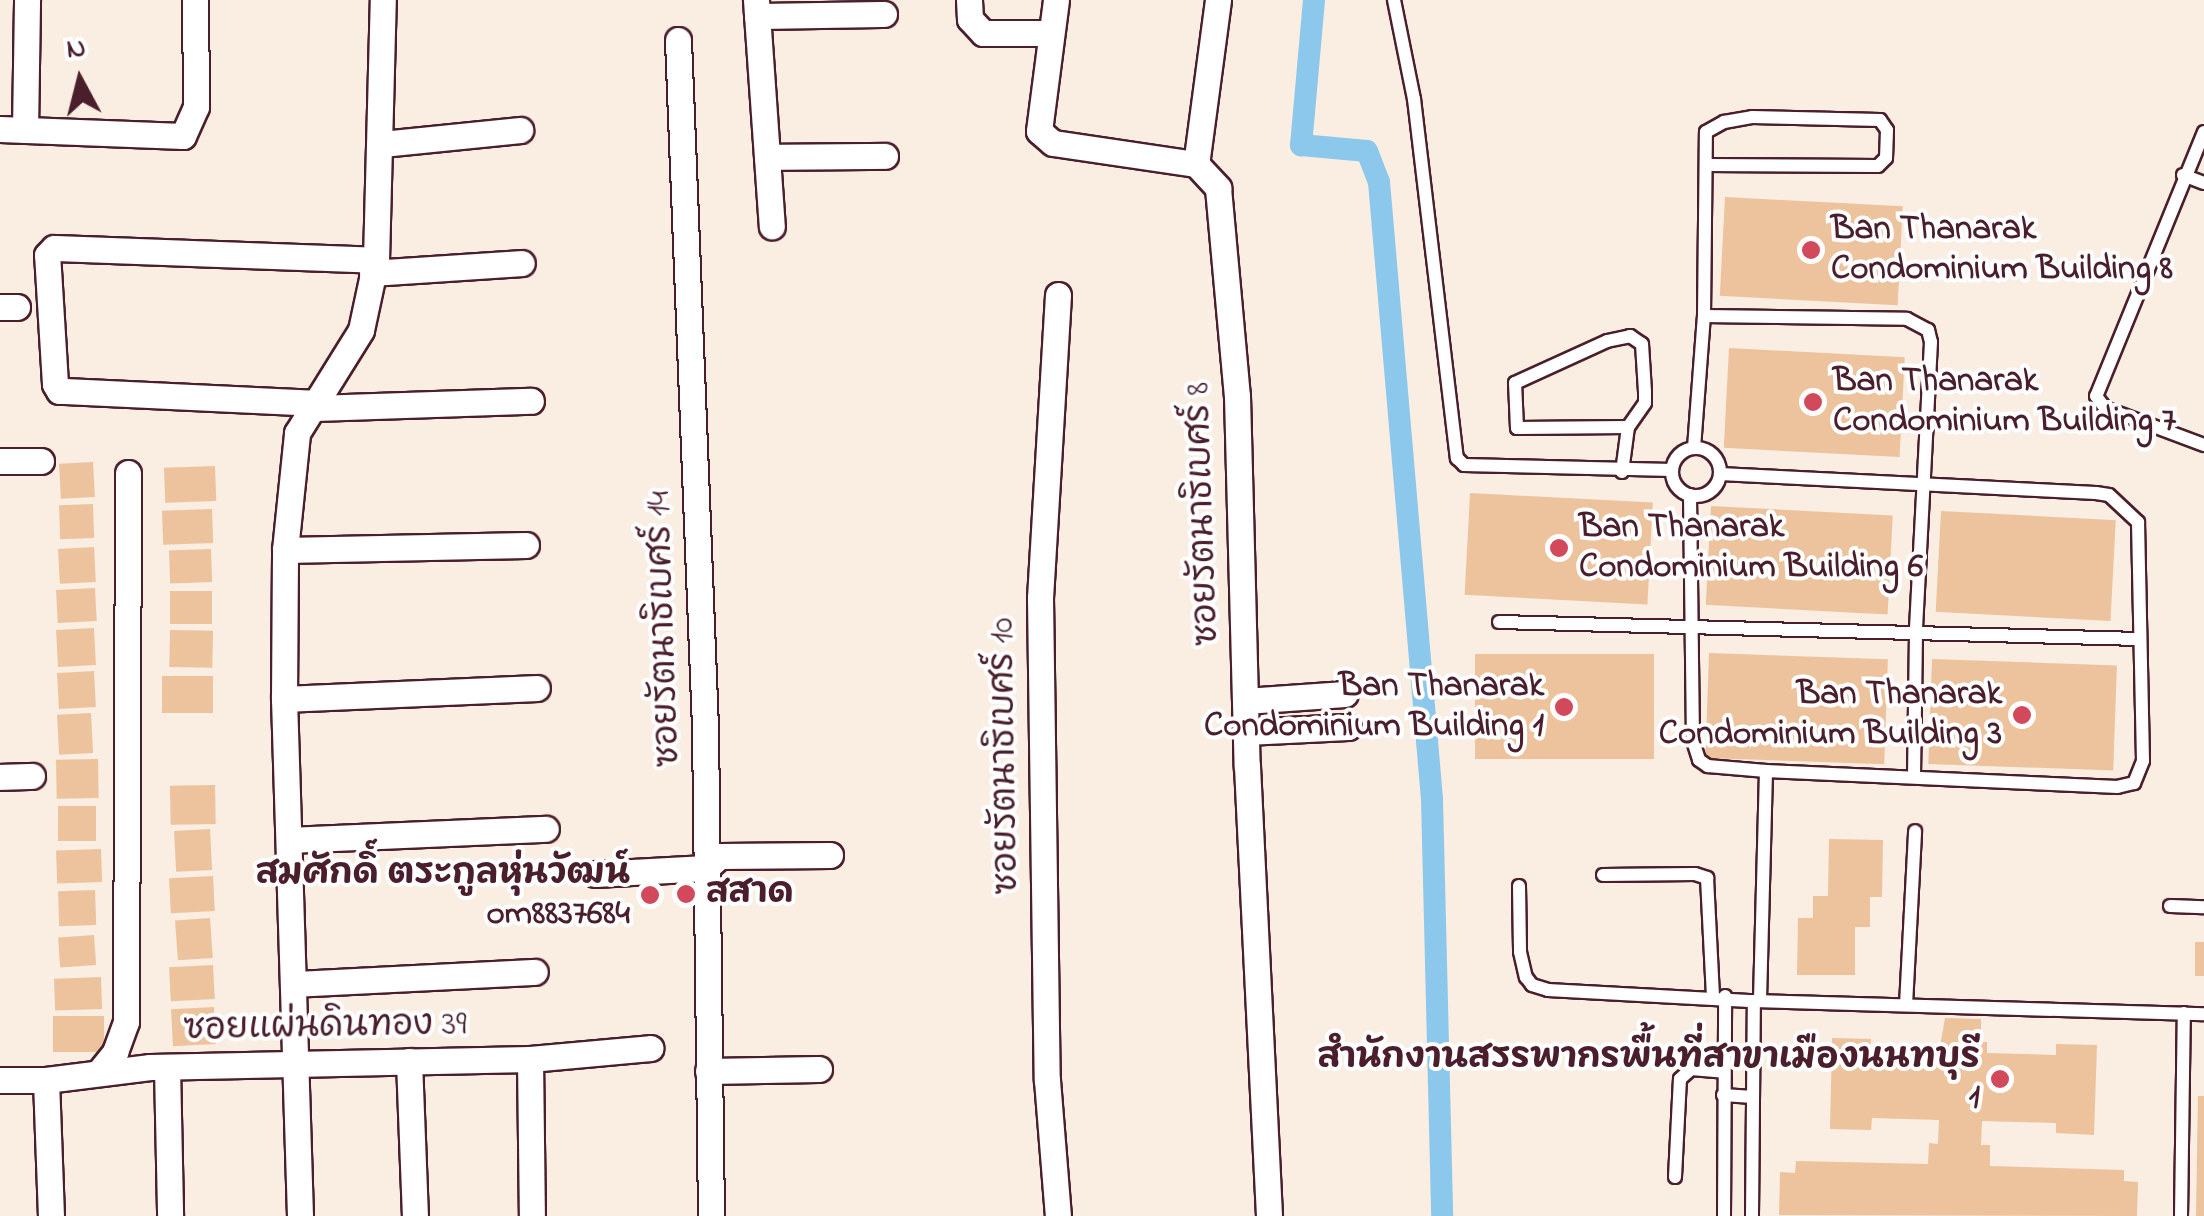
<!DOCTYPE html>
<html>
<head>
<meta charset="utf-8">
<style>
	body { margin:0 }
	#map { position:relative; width:2204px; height:1216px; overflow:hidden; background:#faede2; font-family:"Indie Flower","Playpen Sans Thai",sans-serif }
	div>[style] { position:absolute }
	.canal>* { height:22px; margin:-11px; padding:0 11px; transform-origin:11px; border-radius:11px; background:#8cc7ec }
	.building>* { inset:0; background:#edc39d; transform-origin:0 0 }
	.roads { filter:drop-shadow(2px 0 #4a1f2b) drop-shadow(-2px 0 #4a1f2b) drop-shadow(0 2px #4a1f2b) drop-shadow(0 -2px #4a1f2b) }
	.lane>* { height:12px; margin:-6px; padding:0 6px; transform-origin:6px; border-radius:6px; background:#fff }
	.lane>.ring { margin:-6px; padding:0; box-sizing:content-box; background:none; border:12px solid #fff; border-radius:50% }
	.street>* { height:25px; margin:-12.5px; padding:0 12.5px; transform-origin:12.5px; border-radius:12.5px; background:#fff }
	.dots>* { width:28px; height:28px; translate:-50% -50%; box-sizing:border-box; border:5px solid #fff; border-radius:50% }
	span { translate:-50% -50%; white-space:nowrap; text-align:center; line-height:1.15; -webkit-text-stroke:8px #fff; paint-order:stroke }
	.poi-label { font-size:35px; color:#4a1f2b; font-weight:700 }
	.left { translate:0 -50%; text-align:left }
	.right { translate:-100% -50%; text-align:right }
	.street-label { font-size:35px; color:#4a1f2b }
	.north { position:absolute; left:30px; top:30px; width:100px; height:100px; -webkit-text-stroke:8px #fff; paint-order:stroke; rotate:353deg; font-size:28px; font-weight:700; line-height:40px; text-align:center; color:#4a1f2b }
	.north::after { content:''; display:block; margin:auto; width:35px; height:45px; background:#4a1f2b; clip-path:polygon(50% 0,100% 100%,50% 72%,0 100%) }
</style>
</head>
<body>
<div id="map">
	<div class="canal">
		<i style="left:1314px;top:0;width:146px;rotate:95.1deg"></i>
		<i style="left:1301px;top:145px;width:66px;rotate:5.2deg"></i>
		<i style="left:1367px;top:151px;width:33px;rotate:69deg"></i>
		<i style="left:1379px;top:182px;width:619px;rotate:85.09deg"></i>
		<i style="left:1432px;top:799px;width:417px;rotate:88.6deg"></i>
	</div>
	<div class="building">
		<i style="left:1725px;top:197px;width:178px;height:99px;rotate:3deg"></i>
		<i style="left:1729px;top:348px;width:176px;height:100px;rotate:3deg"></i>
		<i style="left:93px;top:462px;width:35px;height:34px;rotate:87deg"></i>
		<i style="left:215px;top:466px;width:35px;height:51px;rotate:88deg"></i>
		<i style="left:1470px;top:493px;width:183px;height:102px;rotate:3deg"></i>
		<i style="left:93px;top:504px;width:34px;height:34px;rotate:88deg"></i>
		<i style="left:1711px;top:506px;width:182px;height:99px;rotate:3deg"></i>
		<i style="left:212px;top:509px;width:34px;height:50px;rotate:88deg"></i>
		<i style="left:1941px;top:511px;width:175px;height:101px;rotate:3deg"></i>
		<i style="left:94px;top:547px;width:35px;height:36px;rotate:87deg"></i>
		<i style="left:211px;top:549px;width:33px;height:42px;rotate:88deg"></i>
		<i style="left:95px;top:588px;width:33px;height:39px;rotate:87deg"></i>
		<i style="left:212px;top:591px;width:33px;height:42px;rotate:90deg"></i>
		<i style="left:94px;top:628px;width:37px;height:38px;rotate:87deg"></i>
		<i style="left:170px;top:630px;width:43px;height:37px;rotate:1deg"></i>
		<i style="left:1709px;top:653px;width:179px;height:105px;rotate:2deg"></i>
		<i style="left:1475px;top:654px;width:179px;height:105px"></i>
		<i style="left:1932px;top:659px;width:185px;height:105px;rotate:2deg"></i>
		<i style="left:94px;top:671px;width:36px;height:37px;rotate:87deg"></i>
		<i style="left:162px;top:676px;width:51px;height:37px"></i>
		<i style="left:91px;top:713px;width:40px;height:34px;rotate:87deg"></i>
		<i style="left:98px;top:759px;width:39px;height:42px;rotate:89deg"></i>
		<i style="left:215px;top:785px;width:39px;height:45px;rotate:89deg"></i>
		<i style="left:96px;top:806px;width:35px;height:38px;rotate:90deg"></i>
		<i style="left:210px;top:829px;width:41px;height:36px;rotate:87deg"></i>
		<i style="clip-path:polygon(1829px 839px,1883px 840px,1882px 897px,1870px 897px,1870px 927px,1855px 927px,1855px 975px,1797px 975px,1798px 918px,1813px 918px,1813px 896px,1828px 896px)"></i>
		<i style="left:101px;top:849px;width:33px;height:45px;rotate:88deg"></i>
		<i style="left:213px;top:876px;width:35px;height:44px;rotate:87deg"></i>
		<i style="left:95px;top:890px;width:35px;height:37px;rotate:88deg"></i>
		<i style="left:210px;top:918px;width:40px;height:35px;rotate:86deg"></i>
		<i style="left:94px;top:935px;width:30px;height:36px;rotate:86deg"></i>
		<i style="left:2195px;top:942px;width:9px;height:34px"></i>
		<i style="left:213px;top:965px;width:34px;height:44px;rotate:87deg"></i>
		<i style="left:101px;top:977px;width:32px;height:47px;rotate:88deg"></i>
		<i style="left:214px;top:1007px;width:37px;height:43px;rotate:87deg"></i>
		<i style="left:104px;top:1016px;width:36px;height:51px;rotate:90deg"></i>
		<i style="clip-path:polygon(1945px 1018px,1981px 1019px,1981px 1042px,1987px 1042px,1987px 1053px,2056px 1055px,2056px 1044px,2097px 1045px,2094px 1135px,2056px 1133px,2056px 1123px,1982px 1121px,1981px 1145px,1990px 1145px,1990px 1166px,2124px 1170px,2124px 1181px,2138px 1182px,2137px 1216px,1779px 1215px,1780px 1172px,1795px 1173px,1796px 1161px,1928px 1164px,1929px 1143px,1938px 1144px,1939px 1120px,1872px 1118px,1871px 1130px,1830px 1129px,1832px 1038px,1871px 1039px,1870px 1050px,1939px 1052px)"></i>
		<i style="clip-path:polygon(2198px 1096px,2204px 1096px,2204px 1216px,2196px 1216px)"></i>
	</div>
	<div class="roads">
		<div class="lane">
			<i style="left:1394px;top:0;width:101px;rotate:78.6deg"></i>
			<i style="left:1414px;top:99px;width:362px;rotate:83.2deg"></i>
			<i style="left:1457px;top:458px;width:10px;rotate:45deg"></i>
			<i style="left:1464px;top:465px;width:208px;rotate:1.4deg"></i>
			<i style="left:2204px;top:132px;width:285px;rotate:112.2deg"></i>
			<i style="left:2096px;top:396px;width:15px;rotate:53deg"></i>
			<i style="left:2105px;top:408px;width:106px;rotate:20.5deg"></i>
			<i style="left:2183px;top:175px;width:22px;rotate:21deg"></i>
			<i style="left:1704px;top:316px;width:203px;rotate:0.8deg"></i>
			<i style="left:1907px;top:319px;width:24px;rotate:28deg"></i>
			<i style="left:1928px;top:330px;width:12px;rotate:76deg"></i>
			<i style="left:1931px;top:342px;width:291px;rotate:93deg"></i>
			<i style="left:1916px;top:633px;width:142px;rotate:90.8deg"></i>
			<i style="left:1694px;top:448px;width:132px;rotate:-85.7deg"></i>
			<i style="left:1704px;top:316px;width:184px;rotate:-89.4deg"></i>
			<i style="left:1706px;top:132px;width:21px;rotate:-29deg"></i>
			<i style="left:1724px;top:122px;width:28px;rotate:-10deg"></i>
			<i style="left:1752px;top:117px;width:128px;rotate:1.3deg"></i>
			<i style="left:1880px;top:120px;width:12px;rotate:55deg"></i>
			<i style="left:1887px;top:130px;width:28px;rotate:92deg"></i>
			<i style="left:1886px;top:158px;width:11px;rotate:135deg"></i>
			<i style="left:1878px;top:166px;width:172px;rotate:-179.7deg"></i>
			<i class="ring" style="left:1672px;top:448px;width:36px;height:36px"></i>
			<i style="left:1622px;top:472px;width:45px;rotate:-82.4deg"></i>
			<i style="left:1628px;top:427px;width:111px;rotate:179.5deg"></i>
			<i style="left:1517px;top:428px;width:45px;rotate:-92.5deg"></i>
			<i style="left:1515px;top:383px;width:101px;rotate:-24.5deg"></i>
			<i style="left:1607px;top:341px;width:24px;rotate:-12deg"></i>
			<i style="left:1630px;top:336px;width:14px;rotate:34deg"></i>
			<i style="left:1642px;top:344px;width:48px;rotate:86.4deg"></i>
			<i style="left:1645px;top:392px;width:11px;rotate:90deg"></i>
			<i style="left:1645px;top:403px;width:29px;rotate:125deg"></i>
			<i style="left:1720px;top:474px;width:376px;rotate:2.9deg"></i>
			<i style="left:2096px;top:493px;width:13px;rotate:9deg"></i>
			<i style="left:2109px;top:495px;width:40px;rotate:43deg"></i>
			<i style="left:2138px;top:522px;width:239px;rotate:88.8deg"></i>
			<i style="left:2143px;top:761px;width:24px;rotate:112deg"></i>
			<i style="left:2134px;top:783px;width:17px;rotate:167deg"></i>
			<i style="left:2117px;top:787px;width:351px;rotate:-177.4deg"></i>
			<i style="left:1690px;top:495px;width:246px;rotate:89.3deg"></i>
			<i style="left:1693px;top:741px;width:20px;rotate:72deg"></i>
			<i style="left:1699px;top:760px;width:11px;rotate:34deg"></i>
			<i style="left:1708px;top:766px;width:58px;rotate:4.9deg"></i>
			<i style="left:1766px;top:771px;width:230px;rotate:91.5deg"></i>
			<i style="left:1499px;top:622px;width:641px;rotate:1.52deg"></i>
			<i style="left:1603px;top:875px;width:92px;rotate:-0.6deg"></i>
			<i style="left:1695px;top:874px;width:13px;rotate:18deg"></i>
			<i style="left:1707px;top:878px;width:118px;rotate:87.1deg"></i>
			<i style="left:1519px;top:886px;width:66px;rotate:89.1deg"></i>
			<i style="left:1520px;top:952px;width:26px;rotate:77deg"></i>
			<i style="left:1526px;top:977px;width:10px;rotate:53deg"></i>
			<i style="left:1532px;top:985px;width:17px;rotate:17deg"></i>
			<i style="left:1548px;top:990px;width:206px;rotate:3.1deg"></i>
			<i style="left:1754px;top:1001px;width:450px;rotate:1.7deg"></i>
			<i style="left:2170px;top:906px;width:34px;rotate:2deg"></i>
			<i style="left:1906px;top:1005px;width:174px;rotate:-87deg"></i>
			<i style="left:1723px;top:1095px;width:30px;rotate:4deg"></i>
			<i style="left:1675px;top:1177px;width:98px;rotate:-87.1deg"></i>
			<i style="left:1680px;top:1079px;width:15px;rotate:-42deg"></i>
			<i style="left:1691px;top:1069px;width:33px;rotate:5deg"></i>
			<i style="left:1724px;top:1216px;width:220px;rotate:-89.7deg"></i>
			<i style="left:1752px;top:1216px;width:215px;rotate:-89.5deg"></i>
			<i style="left:2181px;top:1216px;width:203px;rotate:-89.2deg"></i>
		</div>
		<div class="street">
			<i style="left:756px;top:0;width:227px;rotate:86deg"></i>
			<i style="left:969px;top:0;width:19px;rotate:87deg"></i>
			<i style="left:970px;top:19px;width:19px;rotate:47deg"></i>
			<i style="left:983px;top:33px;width:68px"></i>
			<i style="left:1056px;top:0;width:132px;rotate:97.4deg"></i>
			<i style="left:1039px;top:131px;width:18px;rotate:41deg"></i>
			<i style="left:1053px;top:143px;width:145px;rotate:8.4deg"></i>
			<i style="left:1218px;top:0;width:165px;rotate:97.6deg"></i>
			<i style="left:1196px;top:164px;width:33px;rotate:47deg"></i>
			<i style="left:1218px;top:188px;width:209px;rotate:84.8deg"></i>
			<i style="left:1237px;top:396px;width:370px;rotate:88.5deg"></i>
			<i style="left:1247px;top:766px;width:451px;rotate:87.2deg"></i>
			<i style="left:757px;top:16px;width:127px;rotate:-0.9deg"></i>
			<i style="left:678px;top:40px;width:689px;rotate:87.75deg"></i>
			<i style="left:705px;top:728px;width:488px;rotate:89.3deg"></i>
			<i style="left:0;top:129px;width:183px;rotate:2.2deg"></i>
			<i style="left:183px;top:136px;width:32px;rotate:-66deg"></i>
			<i style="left:196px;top:107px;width:107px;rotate:-90.5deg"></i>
			<i style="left:25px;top:130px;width:130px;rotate:-89.1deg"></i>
			<i style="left:382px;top:144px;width:139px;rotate:-5.8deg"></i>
			<i style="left:767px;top:157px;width:118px;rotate:-0.5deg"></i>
			<i style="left:372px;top:273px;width:150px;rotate:-3.8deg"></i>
			<i style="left:1058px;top:295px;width:304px;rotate:93.4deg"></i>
			<i style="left:1040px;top:598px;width:482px;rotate:89.2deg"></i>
			<i style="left:1047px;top:1080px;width:136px;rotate:85.4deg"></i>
			<i style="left:0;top:307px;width:17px"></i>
			<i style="left:318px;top:403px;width:259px;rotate:-177.3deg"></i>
			<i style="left:59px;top:391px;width:8px;rotate:-120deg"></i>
			<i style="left:55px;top:384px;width:129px;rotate:-93.5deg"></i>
			<i style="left:47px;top:255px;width:10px;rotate:-45deg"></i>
			<i style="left:54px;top:248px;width:322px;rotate:2.1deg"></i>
			<i style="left:315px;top:408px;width:216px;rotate:-1.9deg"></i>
			<i style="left:0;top:461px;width:41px"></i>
			<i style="left:285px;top:550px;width:241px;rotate:-1.2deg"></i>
			<i style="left:284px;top:699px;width:253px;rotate:-2.5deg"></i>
			<i style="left:1245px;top:701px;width:100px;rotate:-4deg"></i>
			<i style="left:1246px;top:732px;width:102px;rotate:-2.8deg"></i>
			<i style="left:0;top:777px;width:32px;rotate:-2deg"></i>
			<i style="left:289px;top:840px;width:257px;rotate:-2.5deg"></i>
			<i style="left:595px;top:874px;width:111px;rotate:-3.1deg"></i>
			<i style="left:706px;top:868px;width:18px;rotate:-41deg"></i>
			<i style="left:720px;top:856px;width:110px;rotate:-0.5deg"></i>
			<i style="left:294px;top:984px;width:241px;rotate:-2.9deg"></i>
			<i style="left:530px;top:1059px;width:157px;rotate:89.3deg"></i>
			<i style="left:409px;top:1061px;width:155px;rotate:87.8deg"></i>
			<i style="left:167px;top:1067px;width:149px;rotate:88.8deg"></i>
			<i style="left:708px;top:1071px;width:111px;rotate:-1deg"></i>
			<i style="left:99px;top:1072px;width:26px;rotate:-51deg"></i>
			<i style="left:115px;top:1052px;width:32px;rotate:-70deg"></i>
			<i style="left:126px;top:1022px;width:549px;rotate:-89.79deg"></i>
			<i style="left:0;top:1080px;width:46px"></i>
			<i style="left:46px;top:1080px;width:105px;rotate:-7.1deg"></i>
			<i style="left:150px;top:1067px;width:380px;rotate:-1.2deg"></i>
			<i style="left:530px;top:1059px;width:121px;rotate:-5.2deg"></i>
			<i style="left:46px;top:1080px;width:136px;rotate:87.9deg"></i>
			<i style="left:300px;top:1216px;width:517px;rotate:-91.77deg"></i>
			<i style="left:284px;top:699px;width:149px;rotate:-89.6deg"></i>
			<i style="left:285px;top:550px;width:118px;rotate:-84.1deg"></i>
			<i style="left:297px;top:433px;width:121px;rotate:-58.1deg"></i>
			<i style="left:361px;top:330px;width:72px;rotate:-77.9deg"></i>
			<i style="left:376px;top:260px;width:260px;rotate:-88.5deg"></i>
		</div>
	</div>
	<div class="dots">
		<i style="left:1811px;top:250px;background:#d1495b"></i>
		<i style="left:1813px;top:402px;background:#d1495b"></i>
		<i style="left:1559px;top:548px;background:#d1495b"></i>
		<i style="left:1564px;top:707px;background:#d1495b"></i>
		<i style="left:2022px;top:715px;background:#d1495b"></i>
		<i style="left:686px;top:894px;background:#d1495b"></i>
		<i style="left:650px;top:895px;background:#d1495b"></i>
		<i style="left:2000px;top:1079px;background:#d1495b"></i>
	</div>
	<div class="poi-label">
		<span class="left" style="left:1831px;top:250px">Ban Thanarak<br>Condominium Building 8</span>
		<span class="left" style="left:1833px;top:402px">Ban Thanarak<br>Condominium Building 7</span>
		<span class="left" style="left:1579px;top:548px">Ban Thanarak<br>Condominium Building 6</span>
		<span class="right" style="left:1544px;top:707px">Ban Thanarak<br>Condominium Building 1</span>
		<span class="right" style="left:2002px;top:715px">Ban Thanarak<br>Condominium Building 3</span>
		<span class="right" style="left:630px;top:895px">สมศักดิ์ ตระกูลหุ่นวัฒน์<br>om8837684</span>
		<span class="left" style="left:706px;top:894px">สสาด</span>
		<span class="right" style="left:1980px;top:1079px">สำนักงานสรรพากรพื้นที่สาขาเมืองนนทบุรี<br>1</span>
	</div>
	<div class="street-label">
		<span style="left:1204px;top:514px;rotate:-92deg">ซอยรัตนาธิเบศร์ 8</span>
		<span style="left:665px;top:629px;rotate:-92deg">ซอยรัตนาธิเบศร์ 14</span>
		<span style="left:1006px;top:756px;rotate:-91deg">ซอยรัตนาธิเบศร์ 10</span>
		<span style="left:325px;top:1028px;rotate:-1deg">ซอยแผ่นดินทอง 39</span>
	</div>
	<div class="north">N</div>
</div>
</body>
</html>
